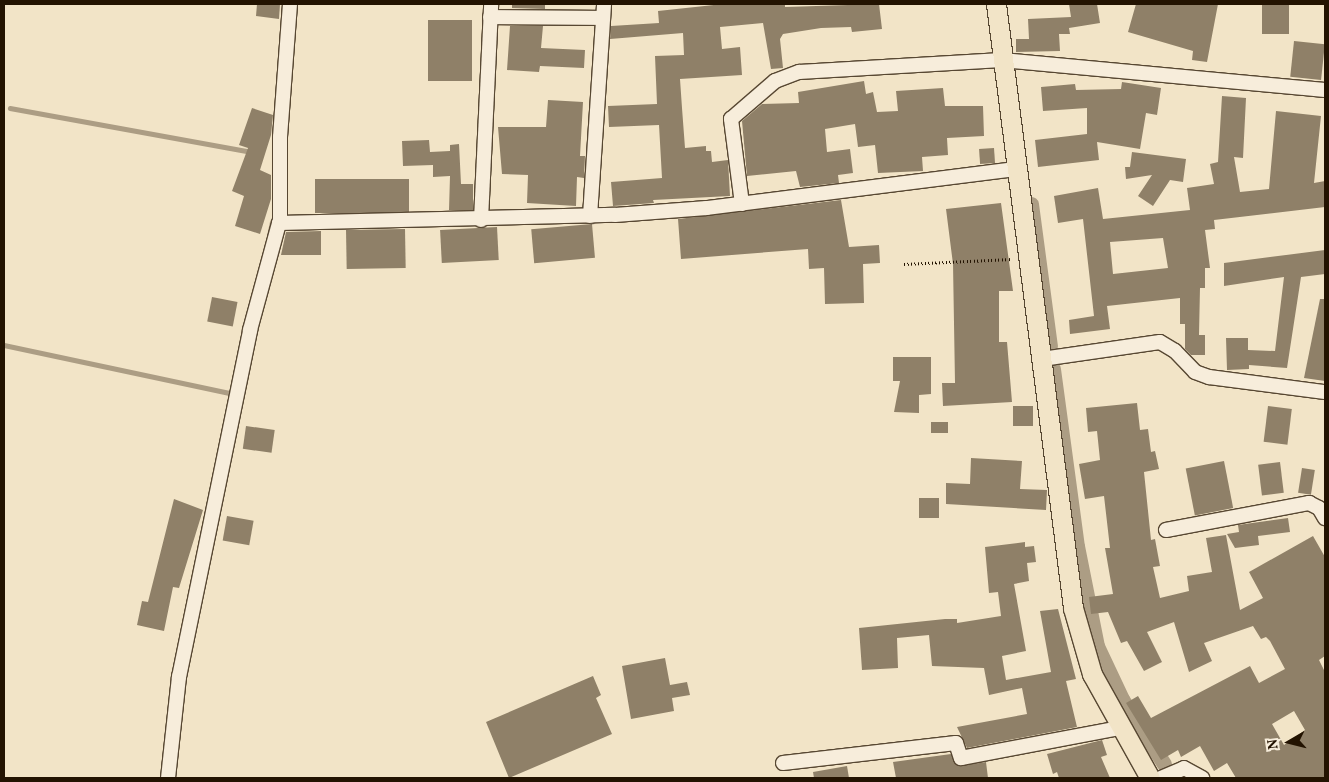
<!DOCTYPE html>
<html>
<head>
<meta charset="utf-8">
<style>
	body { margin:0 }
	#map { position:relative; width:1329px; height:782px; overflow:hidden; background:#f2e4c7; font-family:Vollkorn,serif }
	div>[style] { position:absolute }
	.stream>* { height:4.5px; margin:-2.25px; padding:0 2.25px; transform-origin:2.25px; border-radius:2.25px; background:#ac9d84 }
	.canal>* { height:15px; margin:-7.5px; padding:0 7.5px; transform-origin:7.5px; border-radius:7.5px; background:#ac9d84 }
	.building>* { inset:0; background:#8f8068; transform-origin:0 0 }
	.path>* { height:2.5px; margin-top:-1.25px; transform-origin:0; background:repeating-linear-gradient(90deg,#231301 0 1px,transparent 0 3.5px) }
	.roads { filter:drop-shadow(1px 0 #574732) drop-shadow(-1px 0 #574732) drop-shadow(0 1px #574732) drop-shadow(0 -1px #574732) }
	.minor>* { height:14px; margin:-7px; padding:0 7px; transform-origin:7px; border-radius:7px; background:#f7eddb }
	.major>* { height:19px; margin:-9.5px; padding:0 9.5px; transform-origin:9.5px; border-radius:9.5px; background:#f2e4c7 }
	span { translate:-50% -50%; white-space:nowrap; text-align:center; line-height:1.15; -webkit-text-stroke:4.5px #f7eddb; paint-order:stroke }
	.frame { position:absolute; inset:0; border:5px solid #231301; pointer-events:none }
	.north { position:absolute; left:1264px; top:717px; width:50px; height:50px; -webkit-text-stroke:4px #f7eddb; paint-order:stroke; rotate:262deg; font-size:14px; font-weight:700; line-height:20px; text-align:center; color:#231301 }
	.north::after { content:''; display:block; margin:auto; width:18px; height:22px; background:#231301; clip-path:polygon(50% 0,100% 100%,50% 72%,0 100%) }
</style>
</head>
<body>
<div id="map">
	<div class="stream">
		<i style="left:10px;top:108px;width:247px;rotate:10.3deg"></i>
		<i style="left:269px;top:236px;width:14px;rotate:-78deg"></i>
		<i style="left:4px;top:345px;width:235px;rotate:12deg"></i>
	</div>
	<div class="canal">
		<i style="left:1031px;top:204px;width:143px;rotate:82.4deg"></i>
		<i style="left:1053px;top:369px;width:179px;rotate:82.3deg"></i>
		<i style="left:1077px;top:546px;width:102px;rotate:78.7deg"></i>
		<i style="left:1097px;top:646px;width:59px;rotate:64.7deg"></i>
		<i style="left:1122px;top:699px;width:77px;rotate:57.1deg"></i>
	</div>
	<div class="building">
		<i style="clip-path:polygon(257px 4px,280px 4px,279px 19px,256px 16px)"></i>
		<i style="clip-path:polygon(512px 4px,545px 4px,545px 9px,512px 8px)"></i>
		<i style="clip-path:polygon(723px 4px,785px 4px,785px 7px,879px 4px,882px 29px,852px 32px,851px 27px,821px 28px,783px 34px,780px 39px,783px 68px,771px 69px,763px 23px,720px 27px,722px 49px,740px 47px,742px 75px,680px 79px,682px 108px,685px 148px,706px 146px,706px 151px,711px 151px,712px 162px,728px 160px,730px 196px,653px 200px,654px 203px,613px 206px,611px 182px,662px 178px,659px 125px,609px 127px,608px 106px,657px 104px,655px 56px,684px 55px,683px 33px,610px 39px,611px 26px,659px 23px,658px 11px)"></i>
		<i style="clip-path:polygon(1069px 4px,1097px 4px,1100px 23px,1069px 28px,1070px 34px,1059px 34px,1060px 51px,1016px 52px,1016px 39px,1029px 39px,1028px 19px,1071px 17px)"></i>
		<i style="clip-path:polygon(1136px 4px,1218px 4px,1207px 62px,1192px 60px,1193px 51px,1128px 32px)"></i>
		<i style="left:1262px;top:4px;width:27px;height:30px"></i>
		<i style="left:428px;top:20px;width:44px;height:61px"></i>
		<i style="clip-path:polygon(510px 26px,543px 26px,541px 48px,585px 50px,584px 68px,540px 66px,539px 72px,507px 70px)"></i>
		<i style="left:1294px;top:41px;width:31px;height:36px;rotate:6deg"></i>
		<i style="clip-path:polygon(864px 81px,866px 94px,873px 92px,877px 112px,898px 111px,896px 91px,943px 88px,945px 106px,983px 106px,984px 136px,947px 138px,948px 155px,922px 157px,923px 171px,878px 173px,875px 145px,858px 147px,855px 124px,825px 129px,827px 152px,850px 149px,853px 173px,838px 175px,839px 183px,800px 187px,796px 171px,747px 176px,742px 121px,762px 104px,799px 103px,798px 92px)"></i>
		<i style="clip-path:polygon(1122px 82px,1161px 88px,1157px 115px,1146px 113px,1140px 149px,1097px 142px,1099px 160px,1038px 167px,1035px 140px,1087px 134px,1087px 108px,1043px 111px,1041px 87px,1075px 84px,1076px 90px,1121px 89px)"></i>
		<i style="clip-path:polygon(evenodd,1222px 96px,1246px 98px,1243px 158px,1234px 157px,1240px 192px,1269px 189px,1276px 111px,1321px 116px,1314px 183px,1325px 181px,1325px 207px,1214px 220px,1215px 229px,1205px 230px,1210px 268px,1205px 268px,1205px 288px,1200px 288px,1199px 335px,1205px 335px,1205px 355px,1191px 355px,1185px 349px,1185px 324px,1180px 324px,1180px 298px,1107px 306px,1110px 329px,1070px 334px,1069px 320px,1094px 316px,1083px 219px,1058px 223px,1054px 196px,1098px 188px,1103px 219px,1190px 210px,1187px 188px,1214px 184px,1210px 164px,1218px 162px,1222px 96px,1163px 238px,1168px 268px,1113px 274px,1110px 242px,1163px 238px)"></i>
		<i style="clip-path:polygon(548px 100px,583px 102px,580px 156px,585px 156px,584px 178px,577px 177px,576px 206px,527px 203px,528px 175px,502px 174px,498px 127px,546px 127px)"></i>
		<i style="clip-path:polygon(252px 108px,273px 115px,271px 135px,260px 170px,271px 175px,271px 199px,260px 234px,235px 226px,244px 196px,232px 191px,248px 148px,239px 145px)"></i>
		<i style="clip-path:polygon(429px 140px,430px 152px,450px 151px,450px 145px,459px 144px,461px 184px,473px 184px,473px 210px,449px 210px,450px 176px,433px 177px,433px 165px,403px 166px,402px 141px)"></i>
		<i style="left:994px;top:148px;width:15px;height:15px;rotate:86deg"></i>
		<i style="clip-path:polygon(1132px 152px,1186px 159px,1183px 182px,1170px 180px,1153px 206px,1138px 196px,1152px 175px,1126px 179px,1125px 167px,1130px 167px)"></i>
		<i style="left:315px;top:179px;width:94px;height:34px"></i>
		<i style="clip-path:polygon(841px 200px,849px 247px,879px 245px,880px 263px,863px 264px,864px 303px,825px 304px,824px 268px,809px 269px,808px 249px,681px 259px,678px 219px)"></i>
		<i style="clip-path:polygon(1001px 203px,1013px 291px,999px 291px,999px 342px,1007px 342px,1012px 402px,943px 406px,942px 383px,955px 383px,953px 264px,946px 209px)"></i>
		<i style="left:592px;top:224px;width:34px;height:61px;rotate:85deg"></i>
		<i style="left:497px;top:227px;width:33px;height:57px;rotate:87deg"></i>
		<i style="left:405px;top:229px;width:39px;height:59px;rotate:89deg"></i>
		<i style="clip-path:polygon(321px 231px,321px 255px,281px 255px,286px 232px)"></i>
		<i style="clip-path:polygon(1325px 250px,1325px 274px,1301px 277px,1287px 368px,1249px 365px,1249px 369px,1227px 370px,1226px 338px,1248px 338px,1248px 350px,1275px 351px,1284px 277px,1224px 286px,1224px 263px)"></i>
		<i style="left:212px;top:297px;width:26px;height:25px;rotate:11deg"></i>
		<i style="clip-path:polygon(1320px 299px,1325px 299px,1325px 381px,1304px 378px)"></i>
		<i style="clip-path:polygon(893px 357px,931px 357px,931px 394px,919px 395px,919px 413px,894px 412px,900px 381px,893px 381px)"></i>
		<i style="clip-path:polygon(evenodd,1137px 403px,1140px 430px,1148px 429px,1151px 452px,1155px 451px,1159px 469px,1144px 472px,1151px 540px,1155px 539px,1160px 566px,1153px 567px,1160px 598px,1189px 591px,1187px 576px,1212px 572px,1206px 538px,1226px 535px,1240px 610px,1263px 598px,1249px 572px,1313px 536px,1325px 557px,1325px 656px,1319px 660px,1325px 672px,1325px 778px,1236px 778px,1227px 763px,1214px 771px,1200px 746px,1181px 757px,1178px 750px,1161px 760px,1126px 703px,1138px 696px,1151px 718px,1250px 666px,1259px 683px,1285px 669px,1270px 641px,1266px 637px,1261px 639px,1253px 626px,1204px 643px,1212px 661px,1189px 672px,1174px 622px,1147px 632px,1162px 662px,1144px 671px,1127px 641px,1121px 643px,1108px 612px,1091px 614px,1089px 597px,1113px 594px,1105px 548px,1110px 548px,1104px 496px,1085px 499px,1079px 464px,1100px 460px,1097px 431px,1088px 432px,1086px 408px,1137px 403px,1294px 711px,1305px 730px,1284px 745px,1272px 724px,1294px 711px)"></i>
		<i style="left:1013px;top:406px;width:20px;height:20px"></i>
		<i style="left:1268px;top:406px;width:24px;height:36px;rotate:7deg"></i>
		<i style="left:948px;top:422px;width:11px;height:17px;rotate:90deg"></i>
		<i style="left:246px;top:426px;width:29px;height:23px;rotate:8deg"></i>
		<i style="clip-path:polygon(971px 458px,1022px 461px,1020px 489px,1047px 490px,1046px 510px,946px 504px,946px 483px,970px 484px)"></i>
		<i style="left:1224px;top:461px;width:48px;height:39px;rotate:79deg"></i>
		<i style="left:1280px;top:462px;width:31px;height:22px;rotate:83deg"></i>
		<i style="left:1302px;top:468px;width:13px;height:25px;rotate:9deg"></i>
		<i style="left:919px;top:498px;width:20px;height:20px"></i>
		<i style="clip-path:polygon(174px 499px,203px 510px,179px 588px,173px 587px,164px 631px,137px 625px,142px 601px,148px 602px)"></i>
		<i style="left:227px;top:516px;width:27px;height:25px;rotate:10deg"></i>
		<i style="clip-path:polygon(1288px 518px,1290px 532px,1258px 536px,1259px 545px,1235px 548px,1227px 534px,1239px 532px,1238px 525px)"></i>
		<i style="clip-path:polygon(1025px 542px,1025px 547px,1034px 546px,1036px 562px,1027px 563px,1029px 581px,1014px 584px,1026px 651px,1002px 656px,1006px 680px,1051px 672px,1040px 611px,1058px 609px,1076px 679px,1066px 681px,1077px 727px,967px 748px,957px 727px,1027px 714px,1022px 688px,989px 695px,984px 668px,932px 666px,929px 635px,897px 638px,898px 668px,862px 670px,859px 628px,945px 619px,957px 619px,957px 623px,1001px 616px,998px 592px,989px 593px,985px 547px)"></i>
		<i style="clip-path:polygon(665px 658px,670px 685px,687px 682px,690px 695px,672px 698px,674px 711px,631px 719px,622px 666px)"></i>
		<i style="clip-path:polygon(593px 676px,601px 695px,596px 698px,612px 734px,509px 778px,486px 722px)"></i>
		<i style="clip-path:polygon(1102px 740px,1107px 755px,1101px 757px,1110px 778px,1059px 778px,1057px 772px,1053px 774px,1047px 754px)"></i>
		<i style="clip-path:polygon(951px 754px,959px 766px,986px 762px,988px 778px,896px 778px,893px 762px)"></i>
		<i style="clip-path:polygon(847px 766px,849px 778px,814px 778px,813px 772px)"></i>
	</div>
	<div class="path">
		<i style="left:904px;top:264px;width:108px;rotate:-2.7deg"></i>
	</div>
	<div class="roads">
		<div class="minor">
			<i style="left:490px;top:17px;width:113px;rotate:0.5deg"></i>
			<i style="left:742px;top:204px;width:86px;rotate:-97.4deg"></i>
			<i style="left:731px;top:119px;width:58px;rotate:-40.8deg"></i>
			<i style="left:775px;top:81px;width:26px;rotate:-21deg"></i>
			<i style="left:799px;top:72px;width:203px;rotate:-3.4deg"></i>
			<i style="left:1002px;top:60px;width:324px;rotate:5.3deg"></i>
			<i style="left:590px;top:216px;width:212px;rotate:-86.2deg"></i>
			<i style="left:481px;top:220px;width:216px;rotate:-87.3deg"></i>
			<i style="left:280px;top:222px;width:85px;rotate:-90deg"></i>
			<i style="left:280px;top:137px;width:133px;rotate:-85.7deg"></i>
			<i style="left:1042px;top:359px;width:119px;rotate:-8.2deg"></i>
			<i style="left:1160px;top:342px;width:17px;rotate:31deg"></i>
			<i style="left:1175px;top:351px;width:29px;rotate:46deg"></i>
			<i style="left:1195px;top:372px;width:15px;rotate:20deg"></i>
			<i style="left:1209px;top:377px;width:117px;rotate:7.4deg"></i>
			<i style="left:1166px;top:530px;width:146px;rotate:-10.7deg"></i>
			<i style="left:1309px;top:503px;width:11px;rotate:27deg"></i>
			<i style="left:1319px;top:508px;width:12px;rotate:59deg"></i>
			<i style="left:783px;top:763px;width:174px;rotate:-6.6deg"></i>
			<i style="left:956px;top:743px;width:16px;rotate:72deg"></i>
			<i style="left:961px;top:758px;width:162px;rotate:-10.7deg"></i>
			<i style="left:168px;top:778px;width:102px;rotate:-83.8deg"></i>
			<i style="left:179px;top:677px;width:354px;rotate:-78.4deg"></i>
			<i style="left:250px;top:330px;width:111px;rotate:-74.8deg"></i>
			<i style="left:279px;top:223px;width:336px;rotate:-1.4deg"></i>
			<i style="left:615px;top:215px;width:92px;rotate:-4.4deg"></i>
			<i style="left:707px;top:208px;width:312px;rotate:-7.2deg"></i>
			<i style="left:1161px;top:778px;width:25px;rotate:-23deg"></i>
			<i style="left:1184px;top:768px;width:21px;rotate:29deg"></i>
		</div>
		<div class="major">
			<i style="left:996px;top:4px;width:609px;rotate:82.73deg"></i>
			<i style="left:1073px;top:608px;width:69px;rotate:73.9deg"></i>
			<i style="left:1092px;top:674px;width:119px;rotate:60.9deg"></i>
		</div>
	</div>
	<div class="frame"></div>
	<div class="north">N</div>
</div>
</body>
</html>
